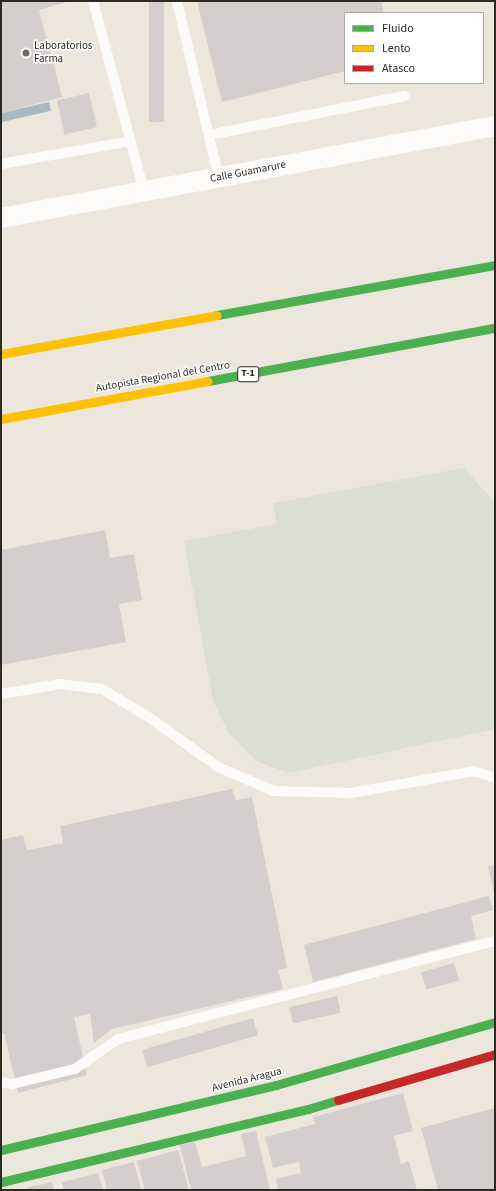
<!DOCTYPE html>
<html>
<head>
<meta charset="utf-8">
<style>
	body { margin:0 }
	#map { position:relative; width:496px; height:1191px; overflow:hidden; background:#ede6dd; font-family:"Source Sans 3",sans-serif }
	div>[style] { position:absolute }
	.green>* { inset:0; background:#dadfcf }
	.water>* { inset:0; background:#aab8c4; transform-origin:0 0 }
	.building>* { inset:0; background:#d4cfce; transform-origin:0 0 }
	.lane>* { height:10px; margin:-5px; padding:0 5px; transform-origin:5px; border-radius:5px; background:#fcfbfa }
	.street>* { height:20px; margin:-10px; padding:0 10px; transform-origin:10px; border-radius:10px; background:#fcfbfa }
	.fast>* { height:9px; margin:-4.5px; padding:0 4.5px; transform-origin:4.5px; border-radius:4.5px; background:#4caf50 }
	.slow>* { height:9px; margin:-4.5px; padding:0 4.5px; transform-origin:4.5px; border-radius:4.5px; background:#ffc107 }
	.jam>* { height:9px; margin:-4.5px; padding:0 4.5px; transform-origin:4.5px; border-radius:4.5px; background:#c62828 }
	.dots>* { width:11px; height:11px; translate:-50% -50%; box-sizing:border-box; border:2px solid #fff; border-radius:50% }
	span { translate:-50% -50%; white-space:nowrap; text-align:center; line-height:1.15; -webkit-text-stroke:3px #fff; paint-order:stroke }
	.shield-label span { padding:1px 3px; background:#fff; border:1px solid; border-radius:3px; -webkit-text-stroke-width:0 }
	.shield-label { font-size:10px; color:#2d2923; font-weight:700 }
	.poi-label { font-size:11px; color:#2d2923 }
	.left { translate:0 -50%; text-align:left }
	.street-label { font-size:11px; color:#2d2923 }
	.frame { position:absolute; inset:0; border:2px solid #2d2923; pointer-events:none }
	.legend { position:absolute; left:344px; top:12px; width:140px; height:72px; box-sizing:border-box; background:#fff; border:1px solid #aba9a7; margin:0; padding:5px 7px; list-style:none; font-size:12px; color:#2d2923 }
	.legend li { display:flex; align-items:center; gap:8px; height:20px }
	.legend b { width:20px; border:1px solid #aba9a7 }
</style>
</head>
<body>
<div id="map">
	<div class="green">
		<i style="clip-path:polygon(464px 468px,492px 499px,495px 513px,495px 729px,289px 773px,256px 761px,228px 732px,213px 700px,184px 541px,277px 524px,273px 503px)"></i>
	</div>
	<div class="water">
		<i style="left:49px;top:102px;width:9px;height:50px;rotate:77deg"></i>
	</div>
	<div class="building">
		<i style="clip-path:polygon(1px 1px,70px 1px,39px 10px,62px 97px,1px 113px)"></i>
		<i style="left:149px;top:1px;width:15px;height:121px"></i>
		<i style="clip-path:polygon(197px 1px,381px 1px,384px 13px,345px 13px,345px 71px,222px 102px)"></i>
		<i style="left:89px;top:93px;width:35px;height:33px;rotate:77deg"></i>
		<i style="clip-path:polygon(105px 530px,110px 558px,134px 554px,142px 600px,119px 604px,126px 642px,1px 665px,1px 550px)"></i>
		<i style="clip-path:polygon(232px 789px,236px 800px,252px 797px,287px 968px,278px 970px,283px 989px,112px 1029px,94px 1043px,90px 1014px,74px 1017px,87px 1075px,18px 1093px,4px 1033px,1px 1034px,1px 840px,23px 835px,27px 850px,63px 843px,60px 826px)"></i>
		<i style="clip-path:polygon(495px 865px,495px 893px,494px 893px,488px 866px)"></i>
		<i style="clip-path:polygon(489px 896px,493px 910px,471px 916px,476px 939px,313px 982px,304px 945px)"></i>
		<i style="left:454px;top:963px;width:18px;height:34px;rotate:74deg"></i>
		<i style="left:337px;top:996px;width:17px;height:49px;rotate:77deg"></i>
		<i style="left:253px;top:1018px;width:18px;height:115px;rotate:74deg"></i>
		<i style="clip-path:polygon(403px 1093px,413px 1131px,394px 1136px,401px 1164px,409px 1161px,417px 1190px,278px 1190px,276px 1179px,301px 1173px,299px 1162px,273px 1168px,265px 1137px,315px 1124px,313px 1117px)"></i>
		<i style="clip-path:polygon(495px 1108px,495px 1190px,438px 1190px,421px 1128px)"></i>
		<i style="clip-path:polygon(256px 1131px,270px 1190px,191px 1190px,180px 1145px,195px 1142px,202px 1167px,246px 1156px,241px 1134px)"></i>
		<i style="clip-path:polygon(178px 1150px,189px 1190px,145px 1190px,137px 1161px)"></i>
		<i style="clip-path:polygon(134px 1162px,141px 1190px,107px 1190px,102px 1170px)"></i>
		<i style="clip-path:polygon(98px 1173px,103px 1190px,64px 1190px,62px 1182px)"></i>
		<i style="clip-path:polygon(52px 1182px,54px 1190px,27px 1190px,26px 1188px)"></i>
	</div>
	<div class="lane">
		<i style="left:93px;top:1px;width:198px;rotate:75deg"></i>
		<i style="left:177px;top:1px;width:182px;rotate:76.7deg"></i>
		<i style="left:209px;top:135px;width:199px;rotate:-11.3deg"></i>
		<i style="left:1px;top:164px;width:132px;rotate:-10deg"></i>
		<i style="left:1px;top:694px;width:60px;rotate:-9.6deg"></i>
		<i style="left:60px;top:684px;width:42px;rotate:6.8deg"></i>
		<i style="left:102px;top:689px;width:56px;rotate:31.1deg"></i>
		<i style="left:150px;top:718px;width:84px;rotate:35.8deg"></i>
		<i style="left:218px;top:767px;width:61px;rotate:23.2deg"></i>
		<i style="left:274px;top:791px;width:77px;rotate:1.5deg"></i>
		<i style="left:351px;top:793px;width:125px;rotate:-10.1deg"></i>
		<i style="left:474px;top:771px;width:22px;rotate:18deg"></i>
		<i style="left:1px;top:1082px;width:11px;rotate:10deg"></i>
		<i style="left:12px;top:1084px;width:65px;rotate:-13.4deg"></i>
		<i style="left:75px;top:1069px;width:52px;rotate:-34.9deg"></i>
		<i style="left:118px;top:1039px;width:390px;rotate:-14.6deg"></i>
	</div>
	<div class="street">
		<i style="left:1px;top:218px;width:502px;rotate:-10.55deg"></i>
	</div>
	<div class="fast">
		<i style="left:217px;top:315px;width:282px;rotate:-10.2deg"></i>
		<i style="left:208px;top:381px;width:292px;rotate:-10.5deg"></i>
		<i style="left:1px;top:1150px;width:283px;rotate:-13.3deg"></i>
		<i style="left:276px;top:1085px;width:228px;rotate:-16deg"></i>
		<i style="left:1px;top:1182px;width:316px;rotate:-13.4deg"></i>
		<i style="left:308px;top:1109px;width:31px;rotate:-17deg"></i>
	</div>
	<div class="slow">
		<i style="left:1px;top:354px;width:219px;rotate:-10.2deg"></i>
		<i style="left:1px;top:419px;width:210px;rotate:-10.4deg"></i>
	</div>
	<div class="jam">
		<i style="left:338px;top:1100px;width:164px;rotate:-16.3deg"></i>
	</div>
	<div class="dots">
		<i style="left:26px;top:53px;background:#706b64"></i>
	</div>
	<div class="shield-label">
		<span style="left:248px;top:374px">T-1</span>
	</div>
	<div class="poi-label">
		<span class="left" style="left:34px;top:53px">Laboratorios<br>Farma</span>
	</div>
	<div class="street-label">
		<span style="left:248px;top:172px;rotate:-11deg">Calle Guamarure</span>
		<span style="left:163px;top:377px;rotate:-10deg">Autopista Regional del Centro</span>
		<span style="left:247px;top:1080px;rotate:-14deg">Avenida Aragua</span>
	</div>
	<div class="frame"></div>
	<ul class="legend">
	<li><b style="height:5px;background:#4caf50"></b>Fluido</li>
	<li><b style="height:5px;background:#ffc107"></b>Lento</li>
	<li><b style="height:5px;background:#c62828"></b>Atasco</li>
	</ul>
</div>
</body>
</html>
